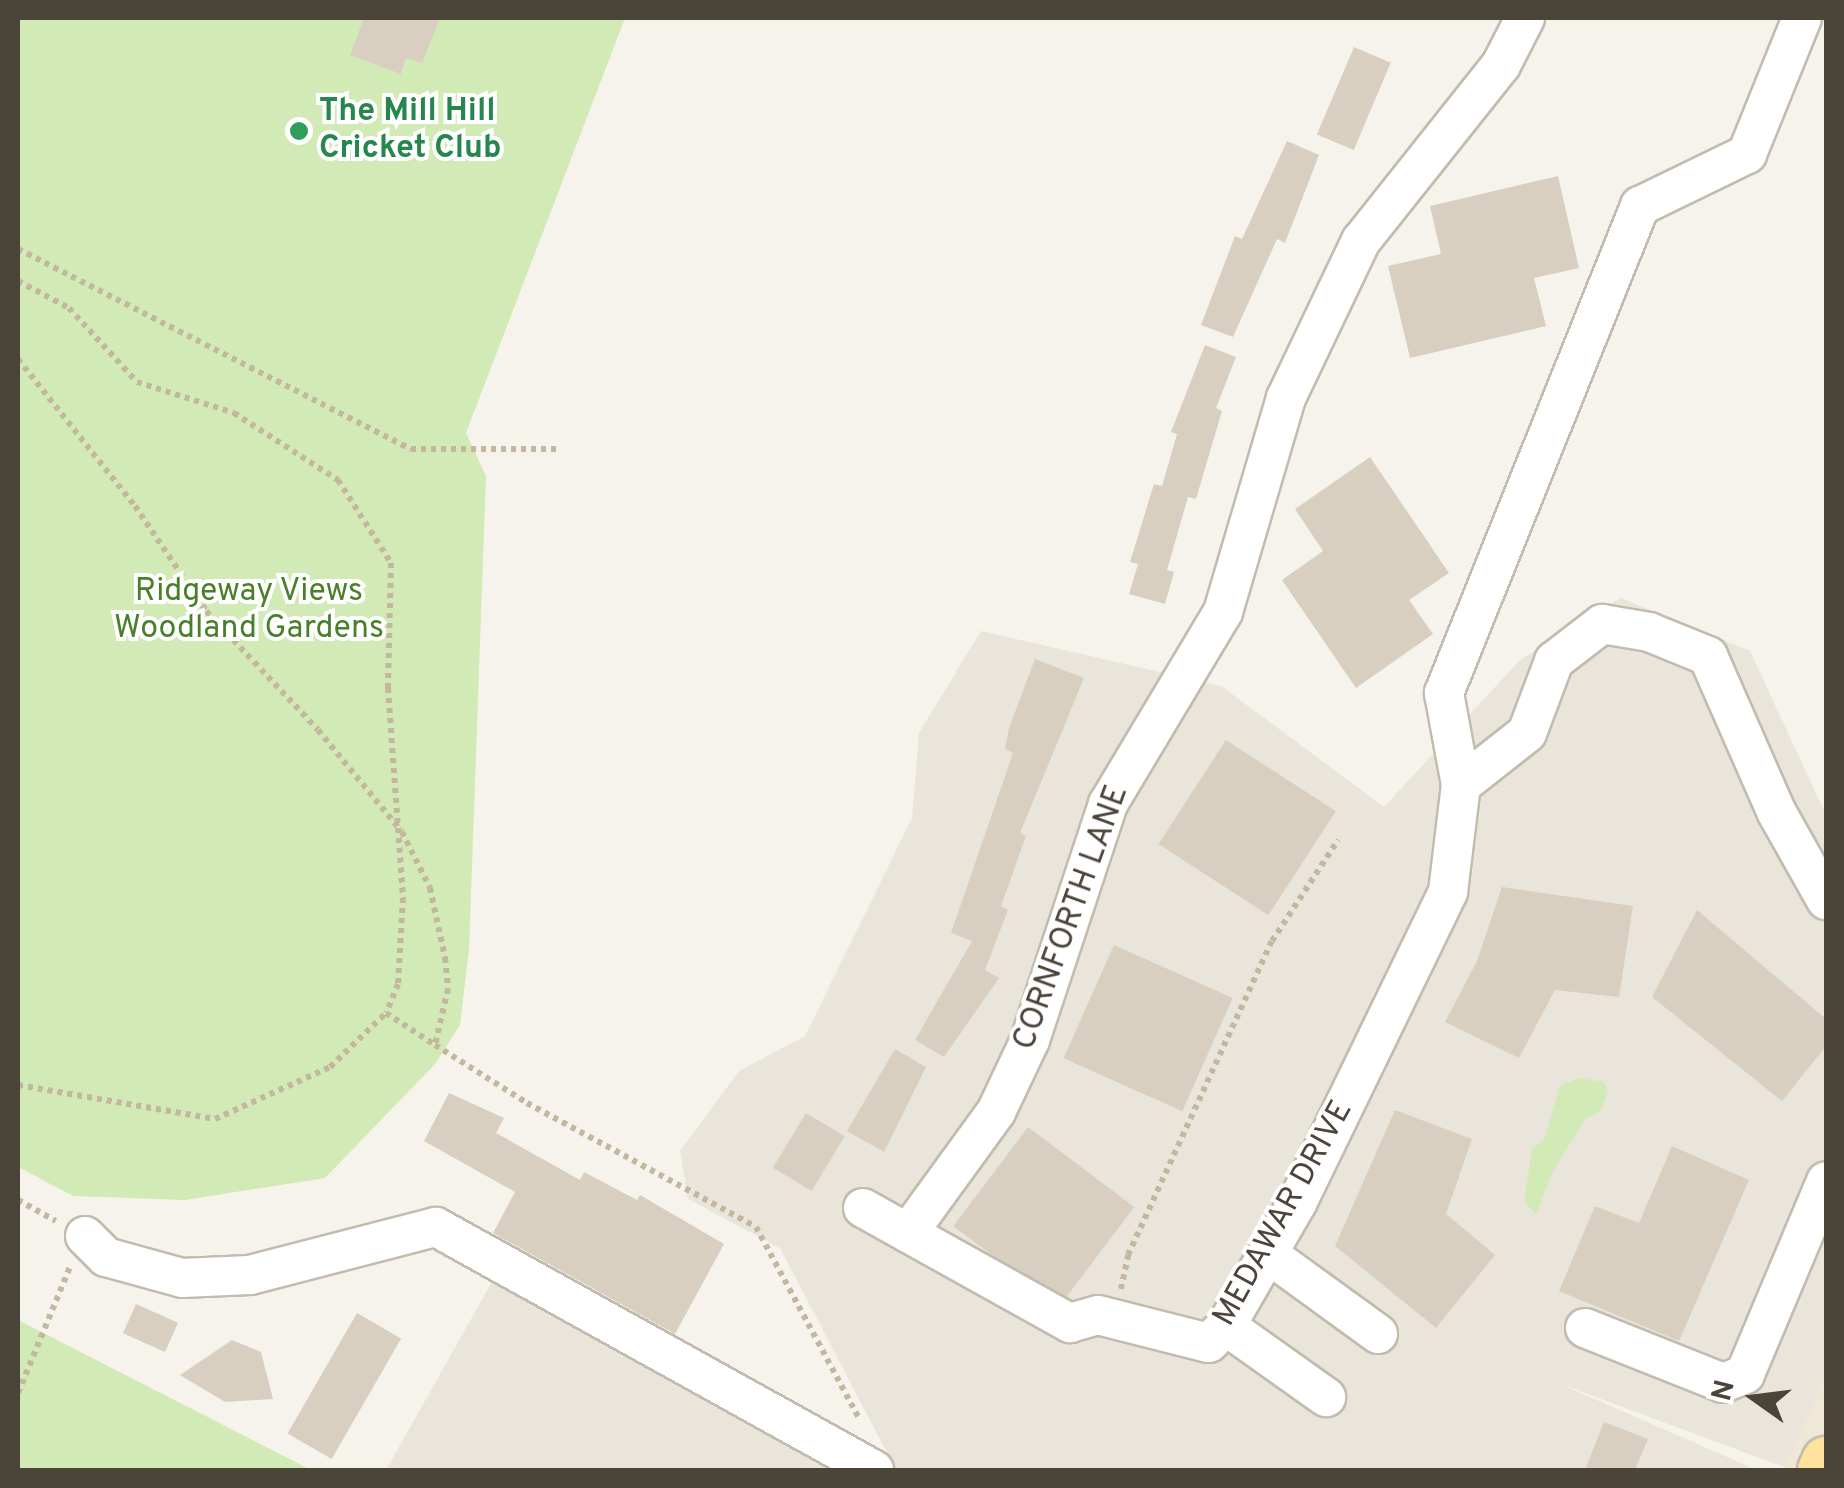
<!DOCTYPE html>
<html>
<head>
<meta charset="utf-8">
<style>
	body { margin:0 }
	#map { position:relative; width:1844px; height:1488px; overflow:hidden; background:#f6f3ec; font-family:Overpass,sans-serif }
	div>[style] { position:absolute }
	.residential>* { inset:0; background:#eae5da }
	.education>* { inset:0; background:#efe8d6 }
	.green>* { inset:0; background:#d2eab5 }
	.building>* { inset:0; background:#d8cfc1; transform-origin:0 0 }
	.path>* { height:6px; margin-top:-3px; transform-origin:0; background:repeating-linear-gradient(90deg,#c4b79f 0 5px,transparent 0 10px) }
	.roads { filter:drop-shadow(2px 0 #c2bbae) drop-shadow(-2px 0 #c2bbae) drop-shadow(0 2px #c2bbae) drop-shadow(0 -2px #c2bbae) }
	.minor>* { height:38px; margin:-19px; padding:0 19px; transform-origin:19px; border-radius:19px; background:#fff }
	.major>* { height:48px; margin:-24px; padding:0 24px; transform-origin:24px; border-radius:24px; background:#ffe39c }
	.dots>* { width:28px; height:28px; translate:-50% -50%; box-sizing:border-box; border:5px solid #fff; border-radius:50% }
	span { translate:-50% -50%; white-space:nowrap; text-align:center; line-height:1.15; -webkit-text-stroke:8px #fff; paint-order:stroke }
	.leisure-label { font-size:32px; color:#27864d; font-weight:700 }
	.left { translate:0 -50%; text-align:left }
	.park-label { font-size:32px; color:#4a7f2a }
	.street-label { font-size:32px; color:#4b4439 }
	.frame { position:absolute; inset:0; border:20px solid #4b4439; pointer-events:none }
	.north { position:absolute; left:1704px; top:1348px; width:100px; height:100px; -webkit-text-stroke:8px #fff; paint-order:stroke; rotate:284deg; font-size:28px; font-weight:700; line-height:40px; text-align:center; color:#4b4439 }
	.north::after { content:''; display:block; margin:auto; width:35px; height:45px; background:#4b4439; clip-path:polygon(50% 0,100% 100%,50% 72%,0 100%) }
</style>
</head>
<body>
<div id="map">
	<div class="residential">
		<i style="clip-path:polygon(1621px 598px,1750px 651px,1826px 815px,1826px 1392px,1792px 1470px,1558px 1383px,1757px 1470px,896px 1470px,780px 1248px,688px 1199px,680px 1151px,739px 1071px,805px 1036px,912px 818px,919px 733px,981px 631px,1221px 686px,1384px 807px,1520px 660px)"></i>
		<i style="clip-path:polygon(493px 1280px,848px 1470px,386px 1470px)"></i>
	</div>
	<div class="education">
		<i style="clip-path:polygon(1826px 1373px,1826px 1470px,1784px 1470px,1818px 1393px)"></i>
	</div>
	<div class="green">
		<i style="clip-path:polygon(18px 18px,625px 18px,466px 433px,486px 476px,469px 950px,460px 1025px,435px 1064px,325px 1178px,185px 1200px,73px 1196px,18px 1167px)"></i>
		<i style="clip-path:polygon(1580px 1078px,1604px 1082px,1608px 1091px,1601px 1111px,1585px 1119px,1552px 1173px,1536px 1215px,1524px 1201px,1532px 1149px,1545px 1138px,1560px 1085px)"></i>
		<i style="clip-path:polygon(18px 1320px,311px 1470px,18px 1470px)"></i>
	</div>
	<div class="building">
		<i style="clip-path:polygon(364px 18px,440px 18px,422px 63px,406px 58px,401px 74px,350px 55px)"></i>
		<i style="left:1354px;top:47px;width:40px;height:95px;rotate:23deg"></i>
		<i style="clip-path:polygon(1287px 141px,1319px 155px,1285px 243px,1277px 239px,1233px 337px,1201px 325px,1235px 236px,1242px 239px)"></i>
		<i style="clip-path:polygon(1558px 176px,1579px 268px,1534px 278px,1546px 326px,1410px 358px,1388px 266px,1441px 254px,1430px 206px)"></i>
		<i style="clip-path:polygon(1205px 345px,1236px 357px,1216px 408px,1222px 411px,1196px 499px,1188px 497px,1167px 570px,1174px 572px,1165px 604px,1129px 594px,1138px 564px,1130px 562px,1154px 484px,1162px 486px,1177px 434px,1171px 432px)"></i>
		<i style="clip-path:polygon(1370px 457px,1449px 573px,1409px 600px,1433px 634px,1356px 688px,1282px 580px,1323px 551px,1295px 509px)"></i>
		<i style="clip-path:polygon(1035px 659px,1084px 678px,1020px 833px,1026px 836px,1001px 906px,1008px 910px,985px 970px,999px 978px,944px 1057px,915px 1040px,972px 941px,951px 933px,1013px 753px,1005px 749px,1009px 728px)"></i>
		<i style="left:1226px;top:740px;width:131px;height:124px;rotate:33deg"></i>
		<i style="clip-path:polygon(1502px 887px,1633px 906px,1619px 997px,1555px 990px,1519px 1058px,1445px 1022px,1477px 961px)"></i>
		<i style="clip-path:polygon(1697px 910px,1826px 1019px,1826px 1046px,1782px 1101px,1652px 997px)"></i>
		<i style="left:1114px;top:945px;width:130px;height:124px;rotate:24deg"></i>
		<i style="clip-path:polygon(895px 1049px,926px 1067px,884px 1152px,847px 1131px)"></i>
		<i style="clip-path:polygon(449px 1093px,504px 1118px,496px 1133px,580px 1180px,584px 1172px,637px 1200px,640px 1195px,724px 1244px,675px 1334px,493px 1233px,515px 1192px,424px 1141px)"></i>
		<i style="clip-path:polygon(1395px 1110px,1472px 1139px,1446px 1214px,1495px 1255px,1436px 1328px,1335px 1246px)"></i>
		<i style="left:806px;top:1113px;width:45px;height:64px;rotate:31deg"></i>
		<i style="left:1028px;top:1127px;width:133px;height:124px;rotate:37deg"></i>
		<i style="clip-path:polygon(1672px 1146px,1749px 1180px,1679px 1341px,1559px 1291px,1595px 1206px,1639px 1223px)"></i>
		<i style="left:136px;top:1304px;width:46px;height:32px;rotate:24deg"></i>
		<i style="left:357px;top:1313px;width:51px;height:139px;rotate:30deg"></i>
		<i style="clip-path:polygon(232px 1340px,261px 1352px,273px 1399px,225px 1402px,180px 1375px)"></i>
		<i style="clip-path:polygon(1604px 1422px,1648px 1439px,1635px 1470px,1585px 1470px)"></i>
	</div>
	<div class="path">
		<i style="left:18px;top:249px;width:441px;rotate:27deg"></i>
		<i style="left:411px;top:449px;width:149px"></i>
		<i style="left:18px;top:281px;width:58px;rotate:27.9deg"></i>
		<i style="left:69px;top:308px;width:100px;rotate:47.4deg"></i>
		<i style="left:137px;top:382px;width:102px;rotate:17.7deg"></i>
		<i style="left:234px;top:413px;width:124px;rotate:32.8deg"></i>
		<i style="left:338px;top:480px;width:98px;rotate:57.4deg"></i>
		<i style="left:391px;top:563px;width:125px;rotate:91.4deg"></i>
		<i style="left:388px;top:688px;width:211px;rotate:85.9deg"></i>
		<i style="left:403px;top:898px;width:86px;rotate:93.3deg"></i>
		<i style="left:398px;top:984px;width:31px;rotate:112deg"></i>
		<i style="left:18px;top:359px;width:188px;rotate:51.5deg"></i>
		<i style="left:135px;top:506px;width:127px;rotate:55.9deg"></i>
		<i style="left:206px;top:611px;width:163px;rotate:46.7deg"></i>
		<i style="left:318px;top:730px;width:132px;rotate:50.5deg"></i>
		<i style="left:402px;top:832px;width:63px;rotate:63.4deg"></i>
		<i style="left:430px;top:888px;width:72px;rotate:77.9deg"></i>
		<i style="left:445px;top:958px;width:31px;rotate:84deg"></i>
		<i style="left:448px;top:989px;width:57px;rotate:103.1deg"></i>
		<i style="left:435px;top:1045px;width:109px;rotate:32.2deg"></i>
		<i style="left:527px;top:1103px;width:260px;rotate:28.4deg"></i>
		<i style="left:756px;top:1227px;width:219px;rotate:61.7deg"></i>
		<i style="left:18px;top:1085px;width:200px;rotate:9.8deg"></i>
		<i style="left:215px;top:1119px;width:126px;rotate:-24.3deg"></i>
		<i style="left:330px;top:1067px;width:78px;rotate:-44deg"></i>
		<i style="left:386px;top:1013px;width:59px;rotate:33.1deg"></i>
		<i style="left:18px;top:1200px;width:43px;rotate:28.9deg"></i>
		<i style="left:1121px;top:1289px;width:35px;rotate:-78deg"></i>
		<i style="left:1128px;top:1255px;width:345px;rotate:-65.4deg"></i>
		<i style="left:1272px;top:941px;width:121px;rotate:-56.8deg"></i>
		<i style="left:18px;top:1393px;width:136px;rotate:-67.6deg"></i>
	</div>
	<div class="roads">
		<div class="minor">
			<i style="left:1461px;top:785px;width:84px;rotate:-38.2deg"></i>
			<i style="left:1527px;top:733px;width:77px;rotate:-69.4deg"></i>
			<i style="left:1554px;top:661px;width:61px;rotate:-37.6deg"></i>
			<i style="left:1602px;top:624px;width:48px;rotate:9.7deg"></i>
			<i style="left:1649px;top:632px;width:64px;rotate:22.1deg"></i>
			<i style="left:1708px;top:656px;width:171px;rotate:66.3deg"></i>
			<i style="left:1777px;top:813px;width:100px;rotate:60.6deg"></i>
			<i style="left:863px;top:1208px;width:237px;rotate:29.1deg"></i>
			<i style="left:1070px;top:1323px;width:29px;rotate:-16deg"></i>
			<i style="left:1098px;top:1315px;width:114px;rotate:14.2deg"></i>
			<i style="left:1209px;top:1343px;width:24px;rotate:-45deg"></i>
			<i style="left:1226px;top:1326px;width:142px;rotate:-60deg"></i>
			<i style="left:1297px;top:1203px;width:346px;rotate:-64.1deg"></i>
			<i style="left:1448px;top:892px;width:108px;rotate:-83.1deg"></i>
			<i style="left:1461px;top:785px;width:94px;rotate:-100.5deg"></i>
			<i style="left:1444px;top:693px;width:525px;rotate:-68.08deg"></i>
			<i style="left:1640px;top:206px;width:119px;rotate:-25.9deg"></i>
			<i style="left:1747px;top:154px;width:147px;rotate:-68deg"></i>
			<i style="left:908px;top:1233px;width:150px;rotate:-54deg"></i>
			<i style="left:996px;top:1112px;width:80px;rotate:-64.7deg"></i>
			<i style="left:1030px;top:1040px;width:249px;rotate:-71.7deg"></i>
			<i style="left:1108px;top:804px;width:224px;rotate:-59.1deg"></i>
			<i style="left:1223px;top:612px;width:223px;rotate:-73.6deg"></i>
			<i style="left:1286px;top:398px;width:174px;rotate:-64.5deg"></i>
			<i style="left:1361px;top:241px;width:225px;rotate:-51.5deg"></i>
			<i style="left:1501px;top:65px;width:53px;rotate:-62.9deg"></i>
			<i style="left:85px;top:1236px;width:30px;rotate:45deg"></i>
			<i style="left:106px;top:1257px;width:79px;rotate:15.4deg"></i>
			<i style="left:182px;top:1278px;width:68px;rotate:-2.5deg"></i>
			<i style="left:250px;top:1275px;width:192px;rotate:-14.5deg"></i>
			<i style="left:436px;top:1227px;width:501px;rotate:29.02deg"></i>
			<i style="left:1268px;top:1254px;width:136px;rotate:36deg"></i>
			<i style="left:1226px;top:1326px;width:123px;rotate:35.4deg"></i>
			<i style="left:1585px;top:1328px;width:149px;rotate:21.7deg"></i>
			<i style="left:1723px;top:1383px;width:24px;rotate:-22deg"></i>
			<i style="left:1745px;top:1374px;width:209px;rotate:-67.2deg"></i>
		</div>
		<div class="major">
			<i style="left:1822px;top:1470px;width:10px;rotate:-66deg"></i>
		</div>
	</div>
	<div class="dots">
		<i style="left:299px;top:131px;background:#2e9e5b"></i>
	</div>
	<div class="leisure-label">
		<span class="left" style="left:319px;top:131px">The Mill Hill<br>Cricket Club</span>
	</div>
	<div class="park-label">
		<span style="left:249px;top:611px">Ridgeway Views<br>Woodland Gardens</span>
	</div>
	<div class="street-label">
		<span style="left:1072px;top:918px;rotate:-70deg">CORNFORTH LANE</span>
		<span style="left:1284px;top:1214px;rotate:-61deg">MEDAWAR DRIVE</span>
	</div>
	<div class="frame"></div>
	<div class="north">N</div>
</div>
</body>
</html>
